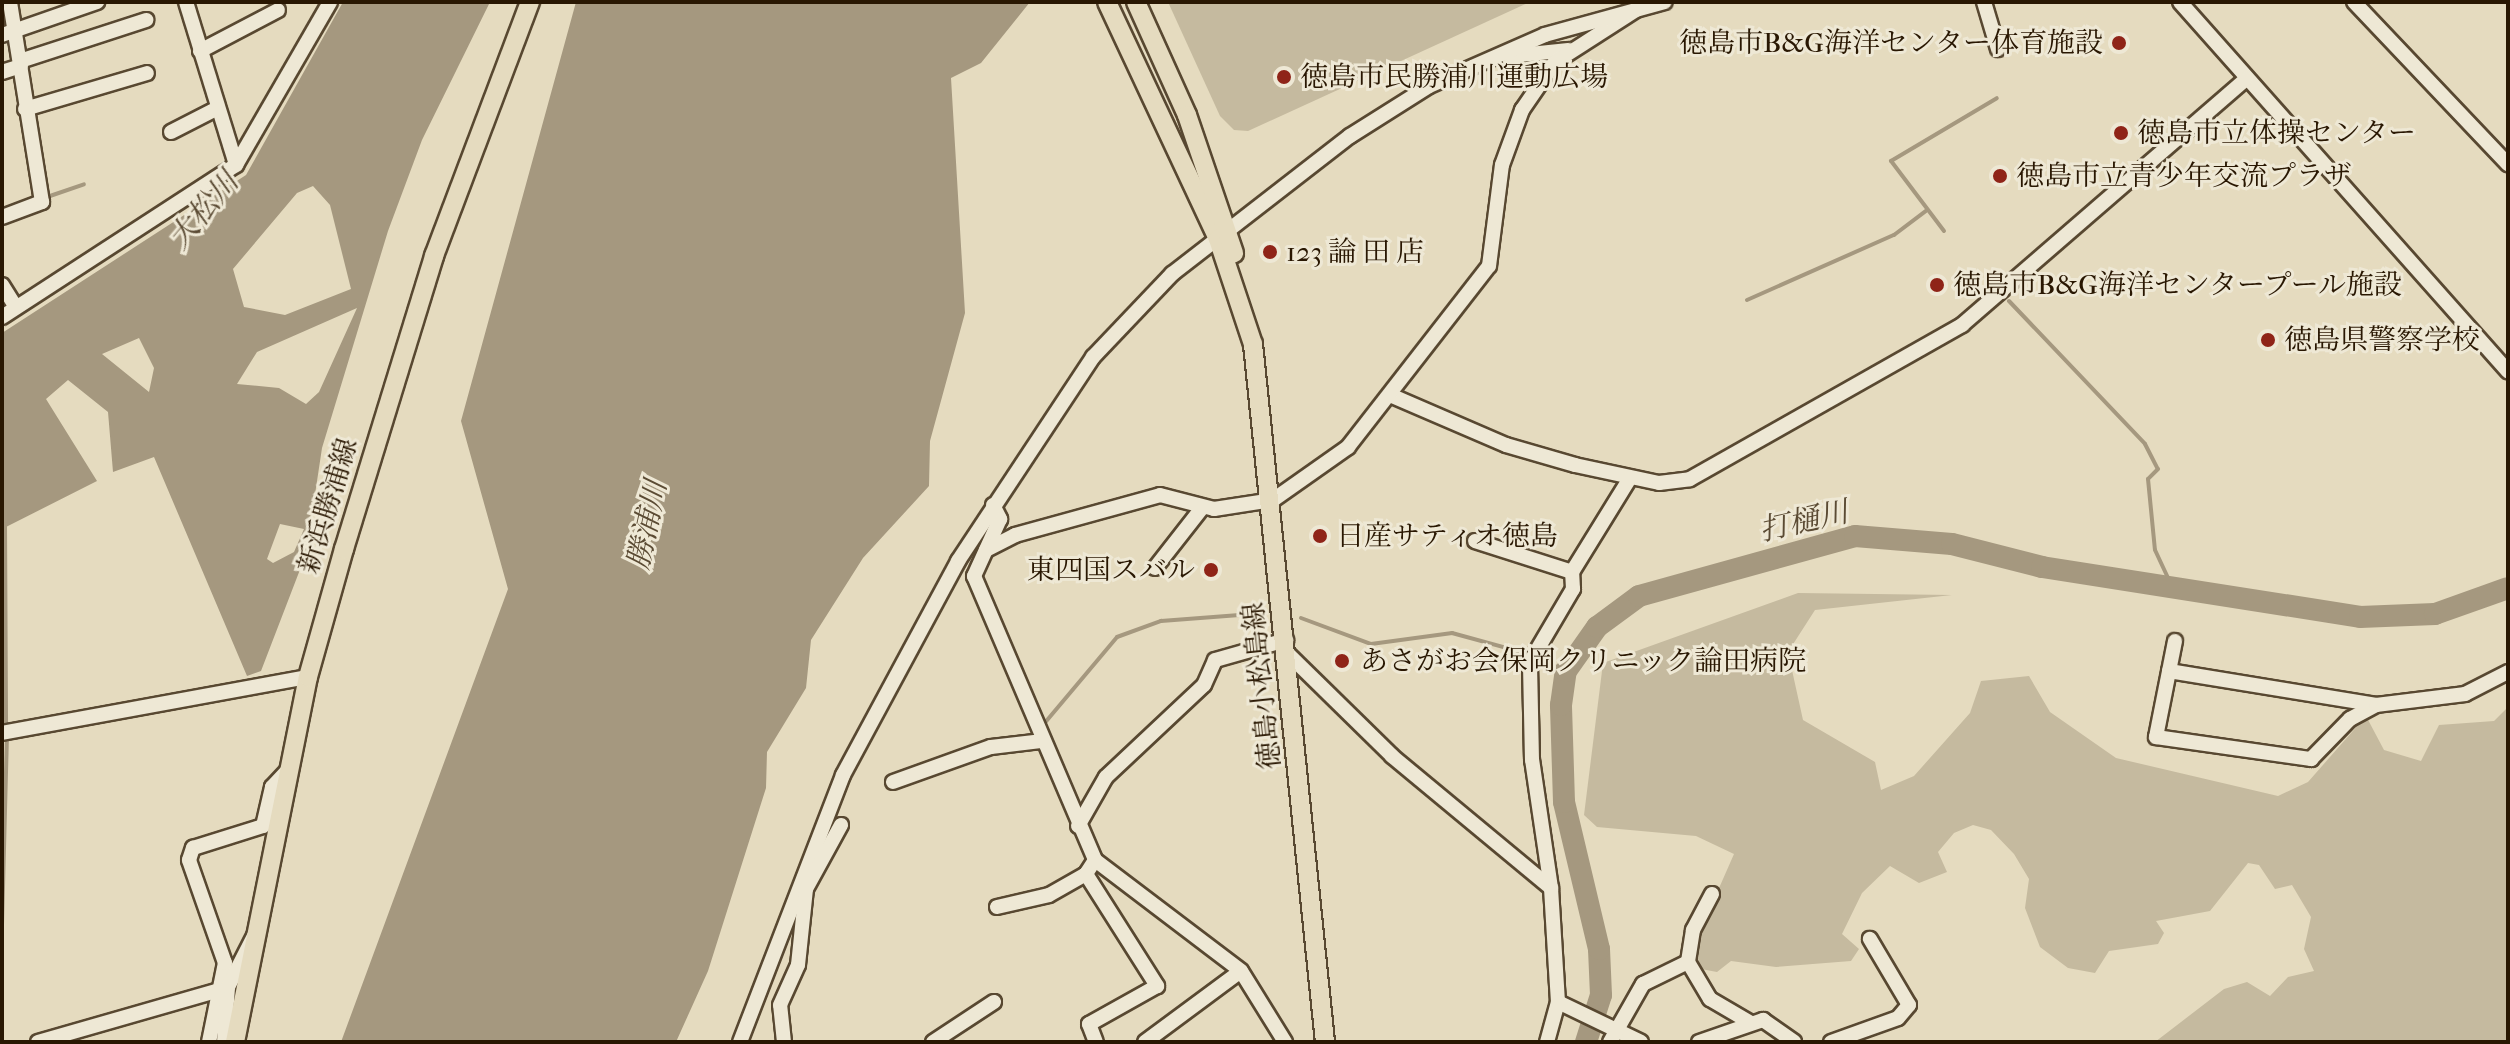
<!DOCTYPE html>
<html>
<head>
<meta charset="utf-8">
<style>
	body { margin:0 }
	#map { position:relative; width:2510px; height:1044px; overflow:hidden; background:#e5dbbf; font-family:"IM FELL French Canon","Noto Serif JP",serif }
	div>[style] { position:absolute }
	.green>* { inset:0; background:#c5ba9f }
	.water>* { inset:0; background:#a5987f }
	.stream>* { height:4px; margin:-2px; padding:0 2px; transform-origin:2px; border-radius:2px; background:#a5987f }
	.river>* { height:22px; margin:-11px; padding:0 11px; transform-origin:11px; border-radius:11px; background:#a5987f }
	.roads { filter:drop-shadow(2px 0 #584831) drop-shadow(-2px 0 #584831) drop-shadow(0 2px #584831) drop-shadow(0 -2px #584831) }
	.minor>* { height:14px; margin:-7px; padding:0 7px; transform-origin:7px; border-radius:7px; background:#eee8d5 }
	.major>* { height:18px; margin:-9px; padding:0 9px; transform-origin:9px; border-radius:9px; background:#e5dbbf }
	.dots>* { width:22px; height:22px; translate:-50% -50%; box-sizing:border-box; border:4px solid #eee8d5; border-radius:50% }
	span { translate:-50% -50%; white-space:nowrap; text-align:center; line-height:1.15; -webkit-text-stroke:6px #eee8d5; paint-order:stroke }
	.poi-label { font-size:28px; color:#291702 }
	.right { translate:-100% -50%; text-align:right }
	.left { translate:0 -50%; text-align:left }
	.street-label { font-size:28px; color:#291702 }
	.water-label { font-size:30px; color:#5b4b34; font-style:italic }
	.frame { position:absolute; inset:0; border:4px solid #291702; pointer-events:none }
</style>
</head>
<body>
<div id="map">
	<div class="green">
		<i style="clip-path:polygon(1168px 2px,1530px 2px,1248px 131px,1234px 130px,1220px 116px)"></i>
		<i style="clip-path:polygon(1798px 593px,1952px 595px,1815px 610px,1788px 652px,1803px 720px,1875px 762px,1881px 790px,1914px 776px,1970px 713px,1981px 681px,2029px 676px,2050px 712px,2116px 758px,2278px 796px,2308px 782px,2366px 716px,2384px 750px,2421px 761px,2439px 725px,2494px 721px,2508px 707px,2508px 1042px,2155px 1042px,2224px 989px,2247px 982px,2270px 996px,2288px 977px,2314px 971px,2304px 949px,2311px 917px,2292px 885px,2275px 889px,2259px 865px,2248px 863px,2210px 911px,2156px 921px,2164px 933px,2158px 944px,2109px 951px,2095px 973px,2068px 968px,2040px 947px,2025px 908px,2029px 879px,2014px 854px,1991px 830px,1973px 825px,1954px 833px,1938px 852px,1947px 872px,1919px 883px,1890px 866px,1862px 893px,1842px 934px,1859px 949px,1851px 961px,1776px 967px,1731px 961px,1717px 972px,1701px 969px,1694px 945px,1734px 854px,1696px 836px,1597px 827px,1584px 815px,1603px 663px)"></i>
	</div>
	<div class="water">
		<i style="clip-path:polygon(evenodd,343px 2px,490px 2px,422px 140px,388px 231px,322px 448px,306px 554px,261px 671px,247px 676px,154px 457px,113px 472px,108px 412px,68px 380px,46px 399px,97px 481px,2px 529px,2px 333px,246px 175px,343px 2px,313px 186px,330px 205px,351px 289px,285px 315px,244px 307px,233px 269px,297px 193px,313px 186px,343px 2px,357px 308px,319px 392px,306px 404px,279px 388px,237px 384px,257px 352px,357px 308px,343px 2px,139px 338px,154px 368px,149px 392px,102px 354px,139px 338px,343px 2px,280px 524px,304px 529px,294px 552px,273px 563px,267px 559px,280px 524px)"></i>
		<i style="clip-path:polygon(576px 2px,1030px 2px,981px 63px,951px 78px,965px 313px,930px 441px,929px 486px,863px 558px,811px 640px,806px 688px,767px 752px,766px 788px,708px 971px,676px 1042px,341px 1042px,508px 589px,461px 421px)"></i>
	</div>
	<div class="stream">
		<i style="left:47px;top:197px;width:39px;rotate:-19deg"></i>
		<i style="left:1944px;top:231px;width:88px;rotate:-127.1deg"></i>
		<i style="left:1891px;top:161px;width:123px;rotate:-30.7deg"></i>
		<i style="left:1747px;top:300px;width:161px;rotate:-23.9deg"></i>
		<i style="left:1894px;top:235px;width:40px;rotate:-37deg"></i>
		<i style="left:2009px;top:301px;width:197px;rotate:46.4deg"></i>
		<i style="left:2145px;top:444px;width:28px;rotate:63deg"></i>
		<i style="left:2158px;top:469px;width:14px;rotate:135deg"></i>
		<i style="left:2148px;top:479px;width:71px;rotate:84.4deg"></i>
		<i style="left:2155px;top:550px;width:40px;rotate:65deg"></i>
		<i style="left:5px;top:524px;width:203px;rotate:89.7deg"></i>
		<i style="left:1301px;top:618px;width:75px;rotate:20.4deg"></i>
		<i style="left:1371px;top:644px;width:82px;rotate:-7.7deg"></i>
		<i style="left:1452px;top:633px;width:80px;rotate:15.3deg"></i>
		<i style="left:1537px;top:658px;width:32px;rotate:24deg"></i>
		<i style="left:1043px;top:725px;width:115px;rotate:-49.9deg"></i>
		<i style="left:1117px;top:637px;width:47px;rotate:-20deg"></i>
		<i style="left:1161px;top:621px;width:105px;rotate:-4.4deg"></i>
		<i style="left:2px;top:925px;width:189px;rotate:-88.5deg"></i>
	</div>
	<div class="river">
		<i style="left:1586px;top:1042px;width:49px;rotate:-72.3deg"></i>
		<i style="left:1601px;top:995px;width:46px;rotate:-92.5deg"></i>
		<i style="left:1599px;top:949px;width:151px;rotate:-103.4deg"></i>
		<i style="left:1564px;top:802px;width:97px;rotate:-91.8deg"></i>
		<i style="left:1561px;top:705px;width:34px;rotate:-82deg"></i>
		<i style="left:1566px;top:671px;width:54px;rotate:-54.8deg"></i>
		<i style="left:1597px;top:627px;width:52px;rotate:-36.4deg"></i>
		<i style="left:1639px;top:596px;width:224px;rotate:-15.5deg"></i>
		<i style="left:1855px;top:536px;width:97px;rotate:4.7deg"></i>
		<i style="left:1952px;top:544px;width:93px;rotate:14.3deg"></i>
		<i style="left:2042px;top:567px;width:322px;rotate:8.9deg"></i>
		<i style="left:2360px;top:617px;width:75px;rotate:-2.3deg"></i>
		<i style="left:2435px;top:614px;width:77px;rotate:-19.6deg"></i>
	</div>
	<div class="roads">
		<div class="minor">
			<i style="left:186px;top:2px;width:170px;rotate:72.9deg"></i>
			<i style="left:1984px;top:2px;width:49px;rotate:73.4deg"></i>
			<i style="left:2180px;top:2px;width:494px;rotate:48.4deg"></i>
			<i style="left:2354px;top:2px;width:224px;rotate:46.5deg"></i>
			<i style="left:2px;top:35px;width:101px;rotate:-19.2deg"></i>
			<i style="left:200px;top:51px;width:88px;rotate:-27.7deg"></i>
			<i style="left:1510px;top:56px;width:59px;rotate:-5.8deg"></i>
			<i style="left:20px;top:61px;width:133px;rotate:-18deg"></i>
			<i style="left:2px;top:72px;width:20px;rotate:-18deg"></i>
			<i style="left:25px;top:109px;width:127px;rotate:-16.4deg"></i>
			<i style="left:171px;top:132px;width:51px;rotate:-27.1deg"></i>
			<i style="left:2px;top:217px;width:43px;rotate:-20.6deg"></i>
			<i style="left:42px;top:202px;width:203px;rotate:-99.1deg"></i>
			<i style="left:2px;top:285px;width:26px;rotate:58deg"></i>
			<i style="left:2px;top:317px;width:279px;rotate:-33deg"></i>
			<i style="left:236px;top:165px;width:188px;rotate:-60deg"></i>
			<i style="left:1390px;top:395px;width:126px;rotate:23.3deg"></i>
			<i style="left:1506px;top:445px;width:72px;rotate:16.2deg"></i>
			<i style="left:1575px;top:465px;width:86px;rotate:12.1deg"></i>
			<i style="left:1659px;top:483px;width:31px;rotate:-7deg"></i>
			<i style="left:1690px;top:479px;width:313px;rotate:-29.5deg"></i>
			<i style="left:1962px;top:325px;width:376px;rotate:-40.9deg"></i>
			<i style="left:993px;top:505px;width:16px;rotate:63deg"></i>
			<i style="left:1000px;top:519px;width:63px;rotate:114.5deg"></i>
			<i style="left:974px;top:576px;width:309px;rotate:66.9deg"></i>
			<i style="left:1095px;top:860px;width:17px;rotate:123deg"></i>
			<i style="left:1475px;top:541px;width:102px;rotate:17.7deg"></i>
			<i style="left:1572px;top:572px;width:110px;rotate:-58.3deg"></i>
			<i style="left:986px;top:550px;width:33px;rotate:-27deg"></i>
			<i style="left:1015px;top:535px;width:150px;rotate:-15.4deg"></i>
			<i style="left:1160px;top:495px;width:56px;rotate:14.5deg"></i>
			<i style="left:1214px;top:509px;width:60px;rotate:-8.7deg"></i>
			<i style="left:1273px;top:500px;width:92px;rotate:-35.2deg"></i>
			<i style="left:1348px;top:447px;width:229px;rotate:-52.1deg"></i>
			<i style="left:1489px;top:266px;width:102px;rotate:-82.7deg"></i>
			<i style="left:1502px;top:165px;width:59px;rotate:-70deg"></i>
			<i style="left:1522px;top:110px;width:58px;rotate:-55.5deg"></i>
			<i style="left:1555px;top:62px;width:96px;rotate:-32.7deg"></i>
			<i style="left:1155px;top:568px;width:76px;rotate:-51.9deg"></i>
			<i style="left:2175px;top:641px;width:98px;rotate:101.2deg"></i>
			<i style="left:2156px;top:737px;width:157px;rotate:8.1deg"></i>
			<i style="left:2311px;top:759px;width:56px;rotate:-45.7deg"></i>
			<i style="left:2350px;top:719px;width:30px;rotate:-28deg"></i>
			<i style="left:1287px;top:653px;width:147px;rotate:44.4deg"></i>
			<i style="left:1392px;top:756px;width:207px;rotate:39.7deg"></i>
			<i style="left:1551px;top:888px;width:114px;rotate:86.5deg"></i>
			<i style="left:1558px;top:1002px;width:92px;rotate:25.7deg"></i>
			<i style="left:2169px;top:671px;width:210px;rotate:9.3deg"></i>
			<i style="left:2376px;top:705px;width:90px;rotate:-7deg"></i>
			<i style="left:2465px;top:694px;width:48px;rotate:-27.1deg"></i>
			<i style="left:2px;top:733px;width:311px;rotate:-10.4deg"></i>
			<i style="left:893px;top:782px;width:104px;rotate:-19.7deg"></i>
			<i style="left:991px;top:747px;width:50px;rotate:-6.8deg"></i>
			<i style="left:1078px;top:826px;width:56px;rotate:-60.3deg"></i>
			<i style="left:1106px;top:777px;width:134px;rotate:-43.2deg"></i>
			<i style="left:1204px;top:685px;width:27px;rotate:-66deg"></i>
			<i style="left:1215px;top:660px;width:74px;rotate:-15.7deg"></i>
			<i style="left:1095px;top:860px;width:183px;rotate:37.2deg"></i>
			<i style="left:1241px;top:971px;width:84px;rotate:58.2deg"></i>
			<i style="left:1551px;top:888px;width:129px;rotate:-98.4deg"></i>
			<i style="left:1532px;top:760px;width:98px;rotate:-91.2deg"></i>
			<i style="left:1530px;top:662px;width:85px;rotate:-59.5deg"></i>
			<i style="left:1573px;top:589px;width:17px;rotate:-93deg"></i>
			<i style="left:1712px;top:894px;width:41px;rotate:117.8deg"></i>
			<i style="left:1693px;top:930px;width:32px;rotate:99deg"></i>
			<i style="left:1688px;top:962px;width:43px;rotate:59.3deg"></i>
			<i style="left:1710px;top:999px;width:48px;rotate:30.3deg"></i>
			<i style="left:997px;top:907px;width:53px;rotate:-13deg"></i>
			<i style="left:1049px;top:895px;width:43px;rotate:-29.6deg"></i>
			<i style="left:1086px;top:874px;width:133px;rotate:57.6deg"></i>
			<i style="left:1157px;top:986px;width:78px;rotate:150.8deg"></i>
			<i style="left:1089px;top:1024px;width:19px;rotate:69deg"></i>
			<i style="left:38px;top:1042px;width:196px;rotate:-16deg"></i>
			<i style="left:209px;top:1042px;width:81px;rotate:-78.6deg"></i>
			<i style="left:225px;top:963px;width:109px;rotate:-109.3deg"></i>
			<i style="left:189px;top:860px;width:13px;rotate:-72deg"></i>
			<i style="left:193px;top:848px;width:73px;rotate:-17.4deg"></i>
			<i style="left:263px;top:826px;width:40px;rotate:-77deg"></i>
			<i style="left:272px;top:787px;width:22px;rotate:-47deg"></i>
			<i style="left:224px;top:1042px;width:55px;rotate:-85.8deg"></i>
			<i style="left:228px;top:987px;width:62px;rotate:-63deg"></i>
			<i style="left:740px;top:1042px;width:286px;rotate:-68.9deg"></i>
			<i style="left:843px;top:775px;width:243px;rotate:-61.7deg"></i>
			<i style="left:958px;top:561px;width:245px;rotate:-56.5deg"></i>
			<i style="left:1093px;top:357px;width:115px;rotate:-46.4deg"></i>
			<i style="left:1172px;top:274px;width:225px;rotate:-37.8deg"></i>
			<i style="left:1350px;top:136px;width:93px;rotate:-32.3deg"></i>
			<i style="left:1429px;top:86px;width:127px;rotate:-23.7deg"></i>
			<i style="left:1545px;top:35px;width:124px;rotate:-15.4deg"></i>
			<i style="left:784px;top:1042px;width:37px;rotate:-96deg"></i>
			<i style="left:780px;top:1005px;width:44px;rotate:-65.8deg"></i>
			<i style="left:798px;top:965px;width:76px;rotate:-84deg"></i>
			<i style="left:806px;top:889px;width:73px;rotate:-61.3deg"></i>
			<i style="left:933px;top:1042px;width:73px;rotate:-33.3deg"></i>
			<i style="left:1145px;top:1042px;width:119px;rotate:-36.5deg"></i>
			<i style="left:1547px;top:1042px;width:41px;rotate:-74.6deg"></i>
			<i style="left:1610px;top:1042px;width:67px;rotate:-60.4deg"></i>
			<i style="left:1643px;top:984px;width:50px;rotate:-26.1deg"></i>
			<i style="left:1699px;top:1042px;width:68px;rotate:-19deg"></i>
			<i style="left:1763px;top:1020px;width:38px;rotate:35deg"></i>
			<i style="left:1831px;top:1042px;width:71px;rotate:-19.7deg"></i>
			<i style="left:1898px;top:1018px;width:17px;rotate:-50deg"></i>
			<i style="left:1909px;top:1005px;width:77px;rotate:-120.6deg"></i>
		</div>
		<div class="major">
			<i style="left:1107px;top:2px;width:262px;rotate:64.9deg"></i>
			<i style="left:1218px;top:239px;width:111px;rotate:71.6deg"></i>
			<i style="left:1253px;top:344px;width:702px;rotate:84.11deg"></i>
			<i style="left:1136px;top:2px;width:124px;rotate:65.7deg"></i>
			<i style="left:1187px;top:115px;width:146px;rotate:71.2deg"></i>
			<i style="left:235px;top:1042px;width:372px;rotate:-78.7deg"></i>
			<i style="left:308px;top:677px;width:133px;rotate:-74.3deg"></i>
			<i style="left:344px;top:549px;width:307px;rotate:-72.9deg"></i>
			<i style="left:434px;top:256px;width:272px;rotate:-69.3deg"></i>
		</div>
	</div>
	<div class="dots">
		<i style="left:2119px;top:43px;background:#8f2418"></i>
		<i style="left:1284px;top:77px;background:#8f2418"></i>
		<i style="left:2121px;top:133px;background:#8f2418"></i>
		<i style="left:2000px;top:176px;background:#8f2418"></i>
		<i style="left:1270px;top:252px;background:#8f2418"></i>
		<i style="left:1937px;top:285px;background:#8f2418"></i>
		<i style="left:2268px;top:340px;background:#8f2418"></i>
		<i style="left:1320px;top:536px;background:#8f2418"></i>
		<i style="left:1211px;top:570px;background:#8f2418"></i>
		<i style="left:1342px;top:661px;background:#8f2418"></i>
	</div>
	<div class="poi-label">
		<span class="right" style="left:2103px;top:43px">徳島市B&amp;G海洋センター体育施設</span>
		<span class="left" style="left:1300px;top:77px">徳島市民勝浦川運動広場</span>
		<span class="left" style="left:2137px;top:133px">徳島市立体操センター</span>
		<span class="left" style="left:2016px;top:176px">徳島市立青少年交流プラザ</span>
		<span class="left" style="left:1286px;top:252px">123 論 田 店</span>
		<span class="left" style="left:1953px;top:285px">徳島市B&amp;G海洋センタープール施設</span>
		<span class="left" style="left:2284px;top:340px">徳島県警察学校</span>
		<span class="left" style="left:1336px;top:536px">日産サティオ徳島</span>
		<span class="right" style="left:1195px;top:570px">東四国スバル</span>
		<span class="left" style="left:1360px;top:661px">あさがお会保岡クリニック論田病院</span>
	</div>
	<div class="street-label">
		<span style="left:328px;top:506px;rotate:-73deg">新浜勝浦線</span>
		<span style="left:1262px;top:686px;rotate:-96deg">徳島小松島線</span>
	</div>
	<div class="water-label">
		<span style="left:204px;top:211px;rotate:-50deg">大松川</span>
		<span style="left:1804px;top:522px;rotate:-13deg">打樋川</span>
		<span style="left:648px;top:525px;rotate:-78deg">勝浦川</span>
	</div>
	<div class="frame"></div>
</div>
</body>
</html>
